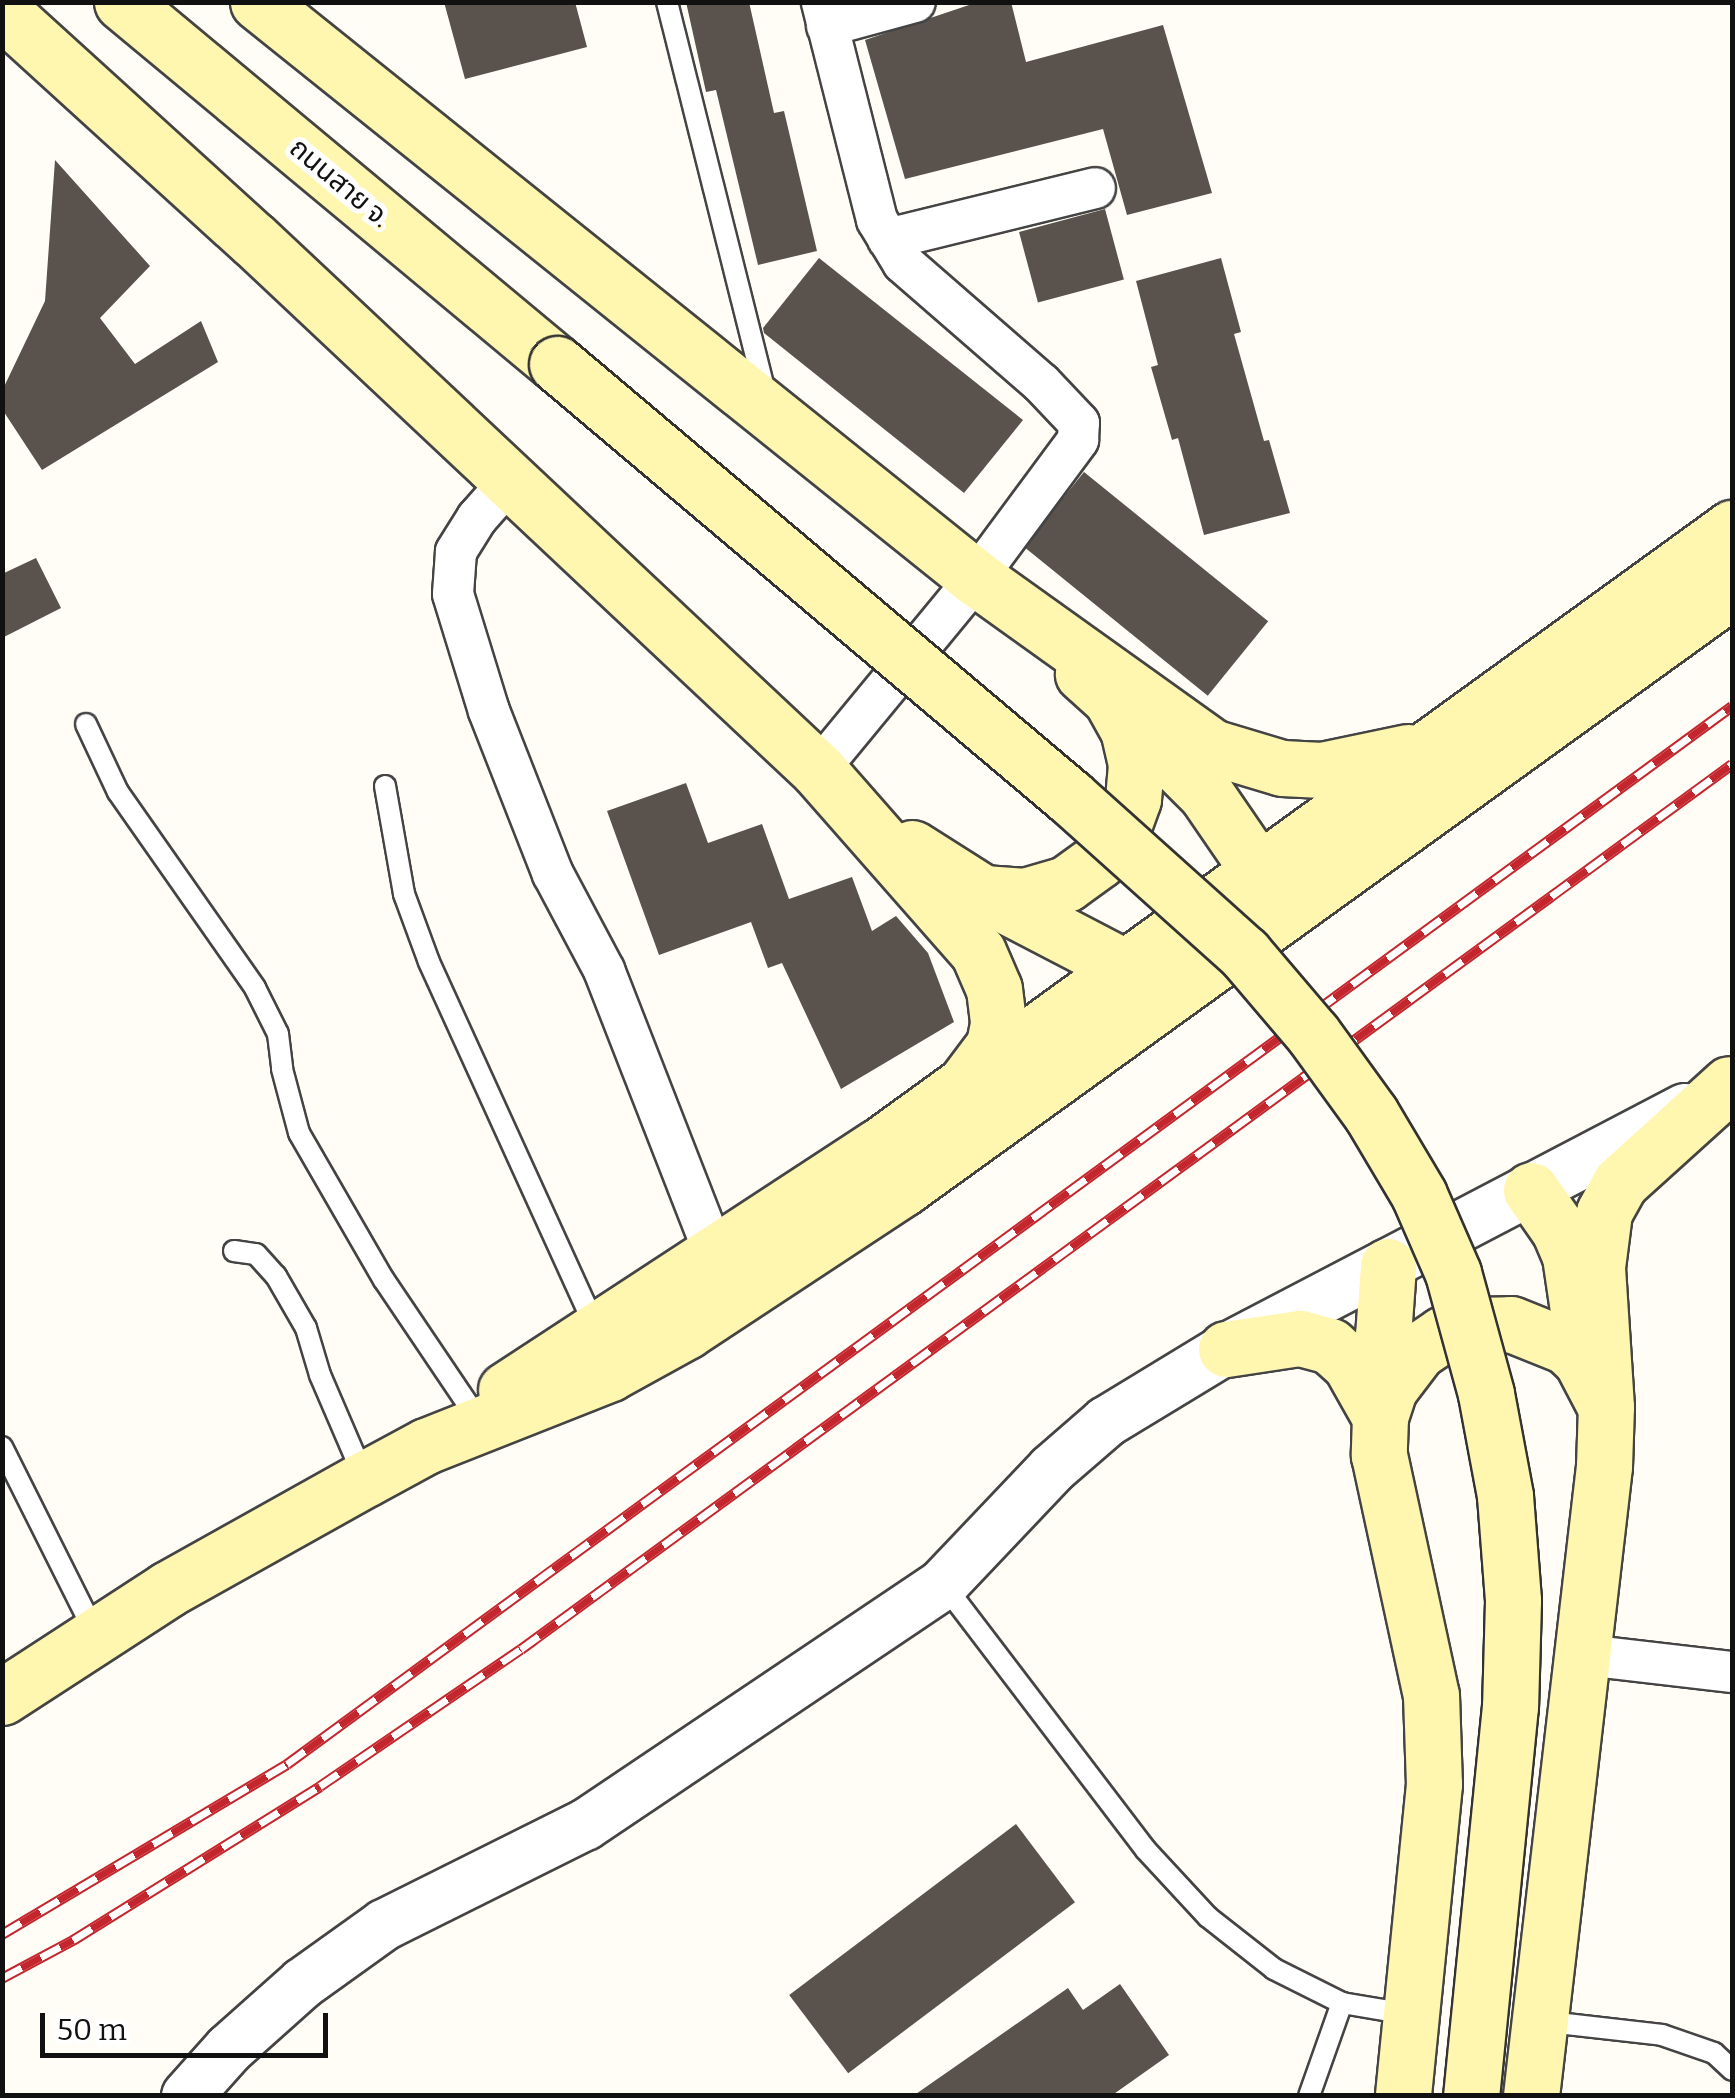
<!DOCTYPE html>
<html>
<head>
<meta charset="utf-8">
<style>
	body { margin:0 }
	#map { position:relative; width:1735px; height:2098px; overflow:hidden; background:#fffdf5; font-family:Bitter,"Noto Sans Thai",serif }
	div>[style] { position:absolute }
	.building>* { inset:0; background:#5a524d; transform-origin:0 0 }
	.roads { filter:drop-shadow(2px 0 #444) drop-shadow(-2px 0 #444) drop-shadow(0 2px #444) drop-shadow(0 -2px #444) }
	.service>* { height:20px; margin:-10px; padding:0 10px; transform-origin:10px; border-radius:10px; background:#fff }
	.minor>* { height:40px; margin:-20px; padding:0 20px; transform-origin:20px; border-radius:20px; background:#fff }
	.tertiary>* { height:50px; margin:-25px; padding:0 25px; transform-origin:25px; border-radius:25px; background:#fff }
	.secondary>* { height:55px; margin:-27.5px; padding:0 27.5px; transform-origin:27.5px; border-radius:27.5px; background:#fff6b0 }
	.rail>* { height:11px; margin-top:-5.5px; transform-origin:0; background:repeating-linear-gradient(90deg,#fff 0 22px,#c4262e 0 44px); box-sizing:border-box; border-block:2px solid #c4262e }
	.bridges { filter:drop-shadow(2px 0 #333) drop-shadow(-2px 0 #333) drop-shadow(0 2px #333) drop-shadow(0 -2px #333) }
	.secondary-bridge>* { height:55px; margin:-27.5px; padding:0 27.5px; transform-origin:27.5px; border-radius:27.5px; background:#fff6b0 }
	span { translate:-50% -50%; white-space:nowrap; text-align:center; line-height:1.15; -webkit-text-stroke:10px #fff; paint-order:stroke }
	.street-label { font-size:28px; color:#111 }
	.frame { position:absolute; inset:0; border:5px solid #111; pointer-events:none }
	.scale { position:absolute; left:40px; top:2013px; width:288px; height:45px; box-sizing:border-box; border:5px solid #111; border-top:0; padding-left:12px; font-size:30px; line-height:35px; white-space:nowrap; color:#111; -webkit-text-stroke:8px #fff; paint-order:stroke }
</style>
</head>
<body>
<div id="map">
	<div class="building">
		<i style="clip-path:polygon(444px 2px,575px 2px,587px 47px,465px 79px)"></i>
		<i style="clip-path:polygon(686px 2px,749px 2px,774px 113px,784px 111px,817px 251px,758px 265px,716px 90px,706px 92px)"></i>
		<i style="clip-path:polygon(978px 2px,1011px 2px,1026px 62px,1163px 25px,1212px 193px,1127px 215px,1103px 129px,905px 179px,865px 40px)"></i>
		<i style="clip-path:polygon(55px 160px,150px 266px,100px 318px,135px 364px,201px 321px,218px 362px,42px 470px,2px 409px,2px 391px,45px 301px)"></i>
		<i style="left:1105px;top:209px;width:73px;height:89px;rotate:75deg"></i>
		<i style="clip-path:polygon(819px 258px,1023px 420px,964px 493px,764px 333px,763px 328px)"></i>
		<i style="clip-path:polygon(1221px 258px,1241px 332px,1234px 334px,1264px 441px,1269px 440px,1290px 513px,1204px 535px,1178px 438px,1172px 440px,1151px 367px,1158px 365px,1136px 281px)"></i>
		<i style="left:1084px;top:472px;width:237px;height:96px;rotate:39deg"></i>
		<i style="clip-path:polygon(36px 558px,61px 608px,2px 638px,2px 574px)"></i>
		<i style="clip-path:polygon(686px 783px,708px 843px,762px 824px,789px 899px,852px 877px,872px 931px,896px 916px,928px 953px,954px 1022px,841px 1089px,782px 963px,768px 968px,751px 922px,659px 955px,607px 811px)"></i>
		<i style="left:1016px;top:1824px;width:98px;height:284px;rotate:53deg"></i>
		<i style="clip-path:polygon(1120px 1984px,1169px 2055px,1111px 2096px,913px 2096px,1068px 1988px,1083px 2010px)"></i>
	</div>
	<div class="roads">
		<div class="service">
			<i style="left:667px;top:2px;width:403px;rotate:75.9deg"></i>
			<i style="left:86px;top:724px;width:75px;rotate:64.8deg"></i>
			<i style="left:118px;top:792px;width:239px;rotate:55deg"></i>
			<i style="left:255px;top:988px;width:51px;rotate:63.4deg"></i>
			<i style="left:278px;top:1034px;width:35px;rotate:83deg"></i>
			<i style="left:282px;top:1069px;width:66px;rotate:75.1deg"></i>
			<i style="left:299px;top:1133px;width:170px;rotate:60deg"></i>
			<i style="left:384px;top:1280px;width:159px;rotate:56deg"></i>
			<i style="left:385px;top:786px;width:110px;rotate:80deg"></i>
			<i style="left:404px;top:894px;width:72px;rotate:69.8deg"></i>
			<i style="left:429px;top:962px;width:401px;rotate:65.5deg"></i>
			<i style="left:234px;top:1251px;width:22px;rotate:8deg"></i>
			<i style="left:256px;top:1254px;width:30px;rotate:48deg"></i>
			<i style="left:276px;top:1276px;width:60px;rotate:60deg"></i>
			<i style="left:306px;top:1328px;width:49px;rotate:73.4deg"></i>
			<i style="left:320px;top:1375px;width:111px;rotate:66.7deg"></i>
			<i style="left:2px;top:1447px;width:192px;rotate:63.4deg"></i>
			<i style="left:944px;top:1585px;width:332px;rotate:52.7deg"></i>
			<i style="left:1145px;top:1849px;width:93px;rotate:47.2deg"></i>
			<i style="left:1208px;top:1917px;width:84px;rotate:38.2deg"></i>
			<i style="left:1274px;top:1969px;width:76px;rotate:26.6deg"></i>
			<i style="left:1342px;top:2003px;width:67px;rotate:9.5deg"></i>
			<i style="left:1540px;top:2021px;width:123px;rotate:6.5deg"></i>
			<i style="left:1662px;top:2035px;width:55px;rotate:19.1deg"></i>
			<i style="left:1714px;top:2053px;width:25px;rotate:43deg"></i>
			<i style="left:1309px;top:2096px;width:99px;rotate:-70.5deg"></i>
		</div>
		<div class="minor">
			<i style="left:827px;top:26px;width:91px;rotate:-15.3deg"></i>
			<i style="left:888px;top:239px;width:213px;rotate:-13.8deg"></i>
			<i style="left:508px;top:483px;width:47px;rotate:131.5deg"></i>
			<i style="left:477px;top:518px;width:40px;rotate:122deg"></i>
			<i style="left:456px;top:552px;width:42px;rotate:94.1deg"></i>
			<i style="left:453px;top:594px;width:122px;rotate:72.9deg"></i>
			<i style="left:489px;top:711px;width:175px;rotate:68.6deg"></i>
			<i style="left:553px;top:874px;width:109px;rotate:62deg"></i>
			<i style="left:604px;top:970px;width:305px;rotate:68.7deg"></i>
			<i style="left:818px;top:770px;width:249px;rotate:-50.5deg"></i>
			<i style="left:976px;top:578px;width:172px;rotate:-53.5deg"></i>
			<i style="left:1078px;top:440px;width:17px;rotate:-87deg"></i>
			<i style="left:1079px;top:423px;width:55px;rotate:-133.5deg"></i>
			<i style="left:1041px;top:383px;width:183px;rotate:-139deg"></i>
			<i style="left:903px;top:263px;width:50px;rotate:-121.2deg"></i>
			<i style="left:877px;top:220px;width:225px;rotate:-104.2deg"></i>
			<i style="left:1585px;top:1655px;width:148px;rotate:6.6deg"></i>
		</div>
		<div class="tertiary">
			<i style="left:187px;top:2096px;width:63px;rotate:-48.2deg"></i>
			<i style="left:229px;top:2049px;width:99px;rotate:-41.7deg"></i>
			<i style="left:303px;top:1983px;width:100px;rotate:-35.6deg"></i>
			<i style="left:384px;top:1925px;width:225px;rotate:-26.5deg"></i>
			<i style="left:585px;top:1825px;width:432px;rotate:-33.9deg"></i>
			<i style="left:943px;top:1584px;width:158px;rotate:-46.5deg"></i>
			<i style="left:1052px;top:1469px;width:72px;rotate:-41deg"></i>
			<i style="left:1106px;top:1422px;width:140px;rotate:-31.3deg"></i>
			<i style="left:1226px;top:1349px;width:518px;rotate:-27.6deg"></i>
		</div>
		<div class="secondary">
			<i style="left:122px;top:2px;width:566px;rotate:39.77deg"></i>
			<i style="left:258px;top:2px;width:920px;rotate:38.74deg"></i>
			<i style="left:976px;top:578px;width:290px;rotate:35.6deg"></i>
			<i style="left:1212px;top:747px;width:73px;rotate:16.7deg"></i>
			<i style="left:1282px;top:768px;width:40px;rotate:2.9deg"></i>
			<i style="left:1322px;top:770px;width:88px;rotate:-11.8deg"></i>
			<i style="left:2px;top:11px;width:341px;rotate:42.3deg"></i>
			<i style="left:254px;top:240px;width:774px;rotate:43.22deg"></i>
			<i style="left:818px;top:770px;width:242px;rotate:48.7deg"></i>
			<i style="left:978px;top:952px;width:40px;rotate:66.6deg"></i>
			<i style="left:994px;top:989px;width:35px;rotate:83deg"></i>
			<i style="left:998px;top:1024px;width:21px;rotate:101deg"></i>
			<i style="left:994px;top:1045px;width:45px;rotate:126.9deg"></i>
			<i style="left:1138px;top:726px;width:96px;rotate:45deg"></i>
			<i style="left:1206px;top:794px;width:127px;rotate:55.6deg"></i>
			<i style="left:912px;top:848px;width:84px;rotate:32.4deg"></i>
			<i style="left:983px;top:893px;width:42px;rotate:4.1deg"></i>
			<i style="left:1025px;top:896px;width:43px;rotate:-16.3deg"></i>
			<i style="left:1066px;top:884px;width:41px;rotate:-36deg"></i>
			<i style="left:1099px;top:860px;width:36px;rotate:-52deg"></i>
			<i style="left:1121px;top:832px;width:35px;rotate:-70deg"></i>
			<i style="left:1133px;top:799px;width:35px;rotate:-85deg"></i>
			<i style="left:1136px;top:764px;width:35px;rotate:-103deg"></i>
			<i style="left:1128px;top:730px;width:35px;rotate:-119deg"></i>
			<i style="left:1111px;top:699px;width:38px;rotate:-138deg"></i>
			<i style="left:984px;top:894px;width:160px;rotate:27.5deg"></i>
			<i style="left:1126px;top:968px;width:33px;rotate:41deg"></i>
			<i style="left:1531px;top:1190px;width:49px;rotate:55deg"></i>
			<i style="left:1559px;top:1230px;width:28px;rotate:67deg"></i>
			<i style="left:1570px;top:1256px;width:55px;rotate:81.6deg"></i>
			<i style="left:1388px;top:1266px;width:69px;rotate:94.1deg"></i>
			<i style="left:1383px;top:1335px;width:54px;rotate:83.7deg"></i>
			<i style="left:1226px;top:1349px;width:75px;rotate:-8.5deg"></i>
			<i style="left:1300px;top:1338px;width:31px;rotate:15deg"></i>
			<i style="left:1330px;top:1346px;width:27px;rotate:42deg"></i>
			<i style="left:1350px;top:1364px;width:61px;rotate:60.5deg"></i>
			<i style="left:1380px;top:1417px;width:38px;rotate:92deg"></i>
			<i style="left:1379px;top:1455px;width:246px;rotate:77.8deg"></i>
			<i style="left:1431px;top:1695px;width:89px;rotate:88.1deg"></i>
			<i style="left:1434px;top:1784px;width:314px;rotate:95.7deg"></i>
			<i style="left:506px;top:1390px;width:444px;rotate:-33.2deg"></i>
			<i style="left:878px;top:1147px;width:1055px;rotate:-35.94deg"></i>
			<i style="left:1380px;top:1417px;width:29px;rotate:-72deg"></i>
			<i style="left:1389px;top:1389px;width:48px;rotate:-52.7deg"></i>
			<i style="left:1418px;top:1351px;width:30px;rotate:-34deg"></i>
			<i style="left:1443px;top:1334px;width:30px;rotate:-17deg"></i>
			<i style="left:1472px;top:1325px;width:39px;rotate:-1deg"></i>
			<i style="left:1511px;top:1324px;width:59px;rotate:21.8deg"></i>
			<i style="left:1566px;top:1346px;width:21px;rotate:43deg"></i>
			<i style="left:1581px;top:1360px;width:50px;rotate:62.4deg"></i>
			<i style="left:2px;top:1697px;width:198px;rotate:-33deg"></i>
			<i style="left:168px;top:1589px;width:226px;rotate:-29.2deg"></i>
			<i style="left:365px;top:1479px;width:69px;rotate:-28.4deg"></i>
			<i style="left:426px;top:1446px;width:198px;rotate:-21.6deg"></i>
			<i style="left:610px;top:1373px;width:87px;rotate:-28.9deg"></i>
			<i style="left:686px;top:1331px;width:260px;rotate:-33.4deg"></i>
			<i style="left:903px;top:1188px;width:1022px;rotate:-35.8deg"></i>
			<i style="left:1531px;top:2096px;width:634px;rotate:-83.39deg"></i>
			<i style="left:1604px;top:1466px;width:59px;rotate:-88.1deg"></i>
			<i style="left:1606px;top:1407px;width:140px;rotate:-93.7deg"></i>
			<i style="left:1597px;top:1267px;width:55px;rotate:-82.7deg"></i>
			<i style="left:1604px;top:1212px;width:33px;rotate:-61deg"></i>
			<i style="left:1620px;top:1183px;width:147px;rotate:-42.2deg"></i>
		</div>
	</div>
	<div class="rail">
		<i style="left:2px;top:1934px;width:332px;rotate:-30.8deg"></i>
		<i style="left:287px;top:1764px;width:1791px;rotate:-36.21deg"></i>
		<i style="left:2px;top:1978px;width:81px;rotate:-28.2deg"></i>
		<i style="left:73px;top:1940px;width:291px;rotate:-31.9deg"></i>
		<i style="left:320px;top:1786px;width:243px;rotate:-34.3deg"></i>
		<i style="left:521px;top:1649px;width:1500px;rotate:-36.16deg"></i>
	</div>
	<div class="bridges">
		<div class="secondary-bridge">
			<i style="left:557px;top:364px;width:671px;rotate:40.17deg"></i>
			<i style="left:1070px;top:797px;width:234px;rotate:41.9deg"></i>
			<i style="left:1244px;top:953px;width:106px;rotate:49.6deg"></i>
			<i style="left:1313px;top:1034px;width:99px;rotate:54.1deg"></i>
			<i style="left:1371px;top:1114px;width:94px;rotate:59.3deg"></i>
			<i style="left:1419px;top:1195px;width:85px;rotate:66.4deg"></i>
			<i style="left:1453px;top:1273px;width:125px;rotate:74.7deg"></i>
			<i style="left:1486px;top:1394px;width:104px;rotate:79.4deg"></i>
			<i style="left:1505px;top:1496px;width:105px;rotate:85.6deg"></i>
			<i style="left:1513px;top:1601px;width:105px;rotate:91.6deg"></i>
			<i style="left:1510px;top:1706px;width:392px;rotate:95.7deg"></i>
		</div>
	</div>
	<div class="street-label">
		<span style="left:340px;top:183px;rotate:40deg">ถนนสาย จ.</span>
	</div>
	<div class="frame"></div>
	<div class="scale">50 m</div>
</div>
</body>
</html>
